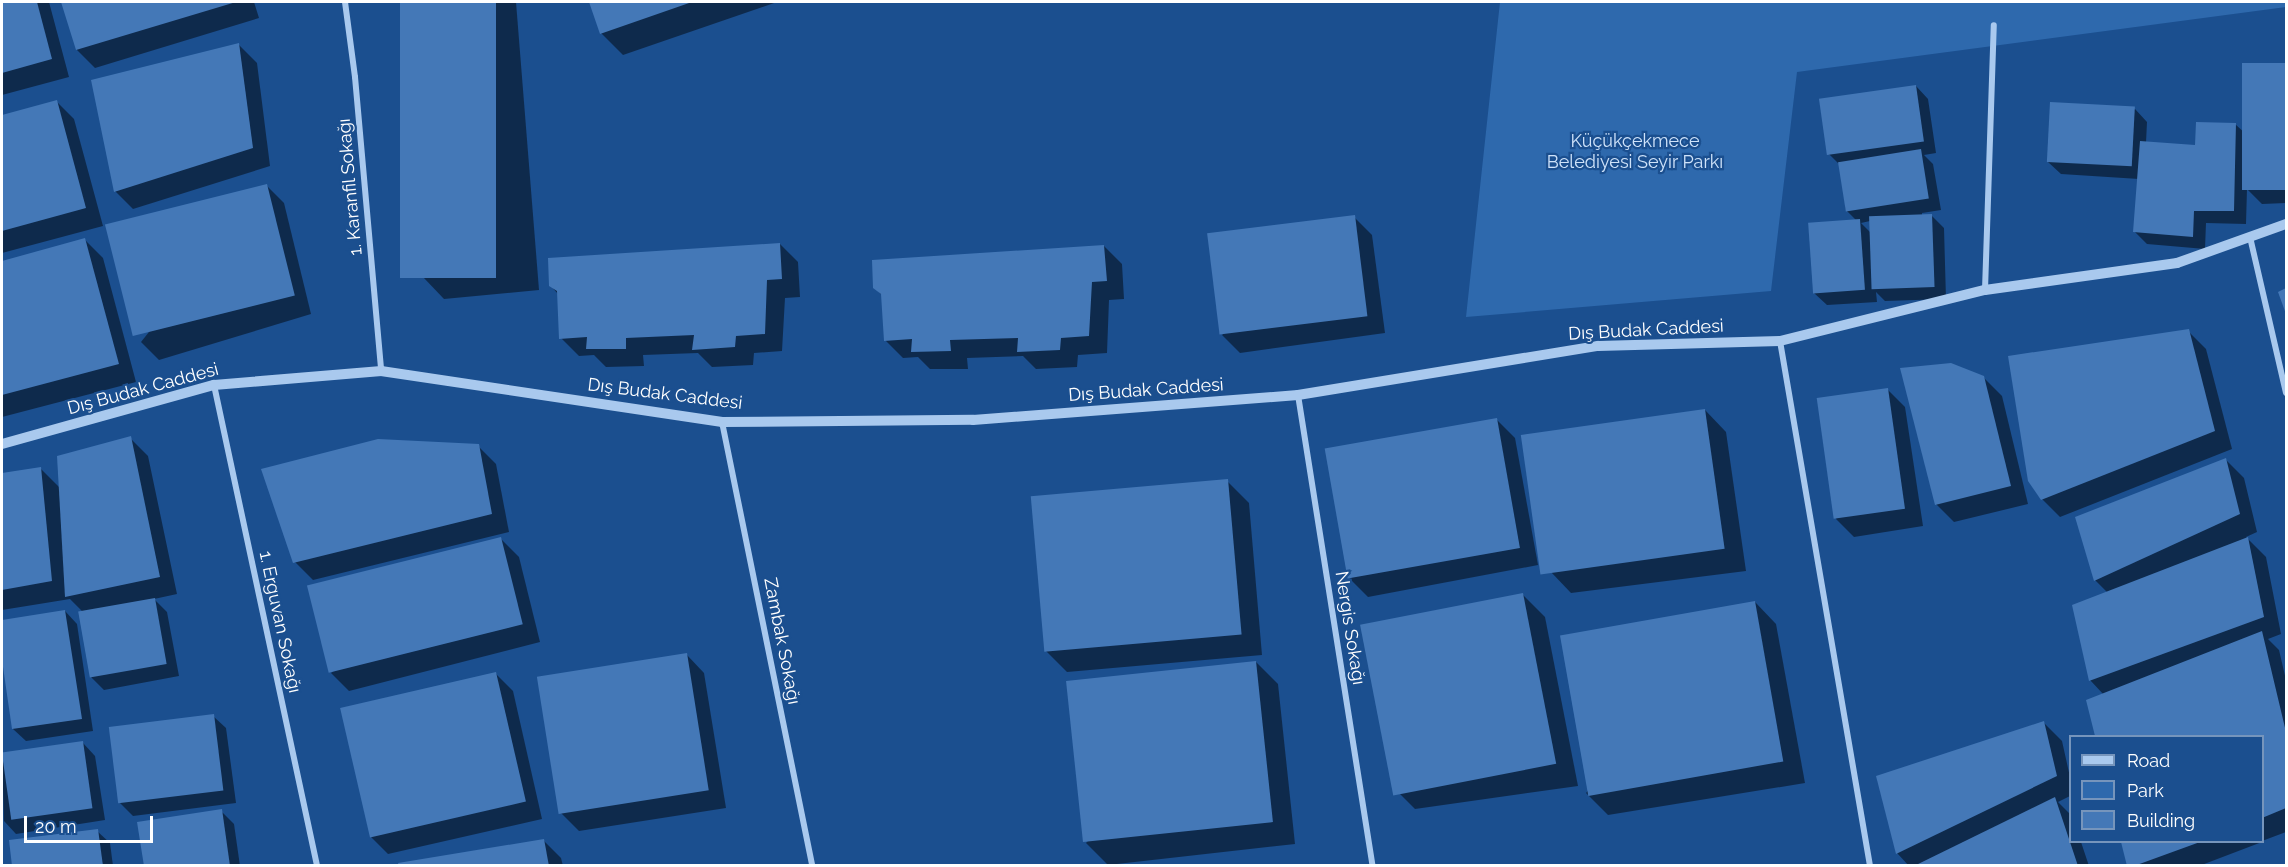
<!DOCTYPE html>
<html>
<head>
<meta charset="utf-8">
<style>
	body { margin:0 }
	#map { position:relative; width:2288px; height:867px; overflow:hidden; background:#1b4f8f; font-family:Raleway,sans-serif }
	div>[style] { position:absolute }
	.green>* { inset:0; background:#2e69ad }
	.shadow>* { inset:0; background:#0007 }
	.building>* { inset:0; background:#4478b7; transform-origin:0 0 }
	.minor>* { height:6px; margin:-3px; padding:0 3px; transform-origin:3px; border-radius:3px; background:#a9c9ee }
	.tertiary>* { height:10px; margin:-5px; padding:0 5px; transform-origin:5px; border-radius:5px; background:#a9c9ee }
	span { translate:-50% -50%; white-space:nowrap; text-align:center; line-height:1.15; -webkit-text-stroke:4.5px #1b4f8f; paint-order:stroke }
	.park-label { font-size:18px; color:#cfe3fa }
	.street-label { font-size:18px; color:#fff }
	.frame { position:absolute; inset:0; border:3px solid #fff; pointer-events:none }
	.legend { position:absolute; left:2069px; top:735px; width:195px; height:108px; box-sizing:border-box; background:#1b4f8f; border:2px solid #7695bc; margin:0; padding:8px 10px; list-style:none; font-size:18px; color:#fff }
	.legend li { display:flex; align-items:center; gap:12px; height:30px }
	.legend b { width:30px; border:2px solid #7695bc }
	.scale { position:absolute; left:24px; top:816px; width:129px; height:27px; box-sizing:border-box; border:3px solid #fff; border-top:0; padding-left:8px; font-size:18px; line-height:21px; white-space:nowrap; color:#fff; -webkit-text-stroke:4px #1b4f8f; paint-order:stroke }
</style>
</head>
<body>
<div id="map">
	<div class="green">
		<i style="clip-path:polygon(1500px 2px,2286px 2px,2286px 7px,1797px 72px,1771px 291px,1466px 317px)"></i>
	</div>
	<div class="shadow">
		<i style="clip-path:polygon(2px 2px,49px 2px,69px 77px,2px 95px)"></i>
		<i style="clip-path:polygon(62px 2px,254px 2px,259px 18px,95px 68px,77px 50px)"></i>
		<i style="clip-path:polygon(401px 2px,516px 2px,539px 290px,444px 299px,423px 277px)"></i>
		<i style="clip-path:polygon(590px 2px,777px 2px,623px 55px,601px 33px)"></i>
		<i style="clip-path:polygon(239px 45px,257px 63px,270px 166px,133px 209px,115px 191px)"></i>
		<i style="clip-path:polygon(2286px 65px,2286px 203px,2262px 204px,2247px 189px,2246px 224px,2206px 223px,2205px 249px,2147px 244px,2135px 232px,2139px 179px,2061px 174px,2048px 162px,2135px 109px,2147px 122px,2146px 143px,2197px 147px,2235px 124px,2247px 135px,2244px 67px)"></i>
		<i style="clip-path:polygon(evenodd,1916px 86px,1928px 99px,1936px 153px,1924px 155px,1933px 164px,1941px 210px,1922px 213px,1922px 215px,1931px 215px,1944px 228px,1946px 299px,1885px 301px,1876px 292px,1877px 302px,1827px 305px,1814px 293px,1857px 221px,1846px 210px,1840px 165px,1828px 153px,1916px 86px,1870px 221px,1870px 232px,1861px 223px,1870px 221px)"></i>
		<i style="clip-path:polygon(56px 101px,74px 119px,103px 226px,2px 253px,2px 116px)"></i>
		<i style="clip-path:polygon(266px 185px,284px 203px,311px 314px,159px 360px,141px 342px)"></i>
		<i style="clip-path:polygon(1354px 217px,1372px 235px,1385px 333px,1240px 353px,1222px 335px)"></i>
		<i style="clip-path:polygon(85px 240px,103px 258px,136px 382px,2px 417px,2px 262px)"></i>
		<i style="clip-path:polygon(780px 244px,798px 262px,800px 297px,785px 298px,782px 351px,754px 353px,753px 365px,712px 367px,698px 353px,643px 355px,644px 366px,606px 367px,594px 355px,579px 356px,561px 338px,558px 294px,550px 285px)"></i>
		<i style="clip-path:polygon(1104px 246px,1122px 264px,1124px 299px,1109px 300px,1107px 353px,1078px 355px,1077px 367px,1036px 369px,1023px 356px,967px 358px,968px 369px,930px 369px,918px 357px,903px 358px,885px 340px,883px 296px,874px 287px)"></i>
		<i style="clip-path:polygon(2188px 331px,2206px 349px,2232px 449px,2060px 517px,2042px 499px)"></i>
		<i style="clip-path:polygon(1983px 377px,2002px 396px,2028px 504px,1954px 522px,1936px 504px)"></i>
		<i style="clip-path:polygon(1887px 389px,1905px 407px,1923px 526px,1854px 537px,1836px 519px)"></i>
		<i style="clip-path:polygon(1705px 410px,1726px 432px,1746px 571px,1571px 593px,1550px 571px)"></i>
		<i style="clip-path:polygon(1497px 420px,1515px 438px,1538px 565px,1368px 597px,1350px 579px)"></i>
		<i style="clip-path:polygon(130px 438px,148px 456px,177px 594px,154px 599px,167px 612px,179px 676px,104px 690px,91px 677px,83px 612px,70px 599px,2px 610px,2px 474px,41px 469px,60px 488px)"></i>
		<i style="clip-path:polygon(478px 446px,496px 464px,509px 532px,313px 580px,295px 562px)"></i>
		<i style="clip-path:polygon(2226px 460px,2244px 478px,2257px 532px,2246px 537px,2266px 557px,2281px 634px,2268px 639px,2279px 650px,2286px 680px,2286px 832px,2262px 841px,2262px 736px,2097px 736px,2088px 701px,2104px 695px,2090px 680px,2108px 593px,2095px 580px,2077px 518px)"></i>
		<i style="clip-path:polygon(1227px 481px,1249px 503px,1262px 655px,1067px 672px,1045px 650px)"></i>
		<i style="clip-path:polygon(501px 539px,519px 557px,540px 642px,349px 691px,331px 673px)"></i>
		<i style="clip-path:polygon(1523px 595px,1545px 617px,1578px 786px,1415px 809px,1393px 787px)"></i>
		<i style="clip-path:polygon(1755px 602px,1776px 624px,1805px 783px,1608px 815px,1586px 793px)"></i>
		<i style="clip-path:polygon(65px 611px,77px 624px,93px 731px,26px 741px,13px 729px,2px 650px,2px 621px)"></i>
		<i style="clip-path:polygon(687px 655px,704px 673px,726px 808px,579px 831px,561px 813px)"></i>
		<i style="clip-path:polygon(1256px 662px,1278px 684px,1295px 844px,1108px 865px,1086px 843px)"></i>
		<i style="clip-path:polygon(495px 673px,513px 691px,542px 819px,388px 854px,370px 836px)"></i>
		<i style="clip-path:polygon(213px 716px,226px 728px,236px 803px,133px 816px,120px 803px)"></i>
		<i style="clip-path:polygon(2044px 723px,2062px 741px,2070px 777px,2070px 796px,2058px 802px,2070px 814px,2070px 842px,2081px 842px,2089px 866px,1909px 866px,1897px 853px)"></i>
		<i style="clip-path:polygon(83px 743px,95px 756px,105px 820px,16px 834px,4px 821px,2px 755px)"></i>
		<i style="clip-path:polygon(221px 811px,234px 824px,240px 866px,145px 866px)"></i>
		<i style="clip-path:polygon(97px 831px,110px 843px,113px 866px,13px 866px)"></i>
		<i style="clip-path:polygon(543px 840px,561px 858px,563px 866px,400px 866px)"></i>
		<i style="clip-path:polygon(2123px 842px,2262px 842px,2199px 866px,2129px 866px)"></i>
	</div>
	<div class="building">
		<i style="clip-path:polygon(2px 2px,37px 2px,52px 59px,2px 73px)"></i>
		<i style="clip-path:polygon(61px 2px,236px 2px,76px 50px)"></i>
		<i style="left:400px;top:2px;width:96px;height:276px"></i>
		<i style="clip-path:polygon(589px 2px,692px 2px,600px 34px)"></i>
		<i style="clip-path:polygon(239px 43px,253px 148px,114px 192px,91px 80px)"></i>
		<i style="left:2286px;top:63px;width:127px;height:44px;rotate:90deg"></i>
		<i style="left:1916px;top:85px;width:57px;height:98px;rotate:82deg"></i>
		<i style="clip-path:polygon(57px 100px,86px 208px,2px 231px,2px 115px)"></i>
		<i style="left:2050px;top:102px;width:85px;height:60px;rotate:3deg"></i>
		<i style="clip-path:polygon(2196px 122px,2236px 123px,2234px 211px,2194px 211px,2193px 237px,2133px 232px,2140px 141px,2195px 145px)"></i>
		<i style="left:1921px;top:149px;width:50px;height:84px;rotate:81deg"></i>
		<i style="left:267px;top:184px;width:115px;height:167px;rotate:76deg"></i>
		<i style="left:1932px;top:214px;width:73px;height:63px;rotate:88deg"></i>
		<i style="left:1355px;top:215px;width:102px;height:149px;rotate:83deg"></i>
		<i style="left:1860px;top:219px;width:71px;height:52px;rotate:86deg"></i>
		<i style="clip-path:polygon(85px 238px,119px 364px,2px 395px,2px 261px)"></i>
		<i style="clip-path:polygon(780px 243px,782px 279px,767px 280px,765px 334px,736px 336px,735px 347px,692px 350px,694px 335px,626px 338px,626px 349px,586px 349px,587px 337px,559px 339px,557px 291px,549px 286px,548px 258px)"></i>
		<i style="clip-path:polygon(1104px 245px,1107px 281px,1092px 282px,1089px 336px,1061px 338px,1060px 350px,1017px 352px,1018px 338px,950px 340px,951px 351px,911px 352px,912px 339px,884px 341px,881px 294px,873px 288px,872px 260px)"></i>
		<i style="clip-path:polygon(2286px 288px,2286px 314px,2278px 292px)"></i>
		<i style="clip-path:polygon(2189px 329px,2215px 431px,2041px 500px,2028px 481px,2008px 356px)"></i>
		<i style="clip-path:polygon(1951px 363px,1984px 376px,2011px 486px,1935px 505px,1900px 368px)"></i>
		<i style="left:1888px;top:388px;width:122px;height:72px;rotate:82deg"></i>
		<i style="left:1705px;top:409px;width:141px;height:186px;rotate:82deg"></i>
		<i style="left:1497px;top:418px;width:132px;height:175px;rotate:80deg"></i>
		<i style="clip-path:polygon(131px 436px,160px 577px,65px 597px,57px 456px)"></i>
		<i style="clip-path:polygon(378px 439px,479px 444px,492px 514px,293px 563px,261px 469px)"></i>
		<i style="clip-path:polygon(2226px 458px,2240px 514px,2094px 581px,2075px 517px)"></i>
		<i style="clip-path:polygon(41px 467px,52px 581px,2px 590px,2px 473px)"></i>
		<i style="left:1228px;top:479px;width:156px;height:198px;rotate:85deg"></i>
		<i style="left:501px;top:537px;width:90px;height:200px;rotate:76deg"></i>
		<i style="clip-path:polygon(2248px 537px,2264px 617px,2089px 681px,2072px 605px)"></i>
		<i style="left:1523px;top:593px;width:174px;height:166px;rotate:79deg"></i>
		<i style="left:155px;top:598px;width:67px;height:78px;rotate:80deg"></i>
		<i style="left:1755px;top:601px;width:163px;height:198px;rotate:80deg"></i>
		<i style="clip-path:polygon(65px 610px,82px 719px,12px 729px,2px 660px,2px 620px)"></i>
		<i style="clip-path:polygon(2262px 631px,2286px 732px,2286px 808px,2262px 818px,2262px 736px,2095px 736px,2086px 700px)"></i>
		<i style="left:687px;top:653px;width:139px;height:152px;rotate:81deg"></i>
		<i style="left:1256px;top:661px;width:162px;height:191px;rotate:84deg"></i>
		<i style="left:496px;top:672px;width:133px;height:160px;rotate:77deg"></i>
		<i style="left:214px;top:714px;width:77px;height:106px;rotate:83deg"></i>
		<i style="clip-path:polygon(2044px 721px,2057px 776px,1896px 854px,1876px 776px)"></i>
		<i style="left:83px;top:741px;width:68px;height:82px;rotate:82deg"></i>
		<i style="clip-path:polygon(2055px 797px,2078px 866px,1914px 866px)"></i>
		<i style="clip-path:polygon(222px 809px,230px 866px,144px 866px,137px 822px)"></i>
		<i style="clip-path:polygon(98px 829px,103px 866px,12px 866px,9px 840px)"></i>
		<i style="clip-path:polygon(544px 839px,549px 866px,399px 866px,398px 863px)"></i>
		<i style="clip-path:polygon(2121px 842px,2200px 842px,2134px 866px,2127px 866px)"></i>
	</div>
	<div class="minor">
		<i style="left:345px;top:2px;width:76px;rotate:82.4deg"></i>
		<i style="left:355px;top:77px;width:295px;rotate:84.9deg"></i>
		<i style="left:2250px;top:237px;width:160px;rotate:77deg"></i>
		<i style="left:1985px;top:290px;width:265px;rotate:-88.1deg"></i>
		<i style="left:1780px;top:341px;width:533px;rotate:80.27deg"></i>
		<i style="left:214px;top:385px;width:492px;rotate:77.9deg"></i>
		<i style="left:1298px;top:395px;width:477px;rotate:81deg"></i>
		<i style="left:722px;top:422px;width:453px;rotate:78.5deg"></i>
	</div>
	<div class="tertiary">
		<i style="left:2px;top:444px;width:220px;rotate:-15.6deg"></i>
		<i style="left:214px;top:385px;width:168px;rotate:-4.8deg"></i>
		<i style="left:381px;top:371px;width:345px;rotate:8.5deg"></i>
		<i style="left:722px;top:422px;width:251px;rotate:-0.5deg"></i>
		<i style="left:973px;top:420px;width:326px;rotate:-4.4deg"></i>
		<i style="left:1298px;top:395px;width:304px;rotate:-9.3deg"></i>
		<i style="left:1598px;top:346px;width:182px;rotate:-1.6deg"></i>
		<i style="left:1780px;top:341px;width:211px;rotate:-14deg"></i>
		<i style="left:1985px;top:290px;width:194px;rotate:-8deg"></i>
		<i style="left:2177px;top:263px;width:116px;rotate:-19.7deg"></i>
	</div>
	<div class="park-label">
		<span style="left:1635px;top:152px">Küçükçekmece<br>Belediyesi Seyir Parkı</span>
	</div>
	<div class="street-label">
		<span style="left:350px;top:187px;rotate:-95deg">1. Karanfil Sokağı</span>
		<span style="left:1646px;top:330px;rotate:-3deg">Dış Budak Caddesi</span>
		<span style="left:143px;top:389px;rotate:-15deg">Dış Budak Caddesi</span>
		<span style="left:1146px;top:390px;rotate:-4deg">Dış Budak Caddesi</span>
		<span style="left:665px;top:394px;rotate:7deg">Dış Budak Caddesi</span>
		<span style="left:280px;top:622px;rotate:78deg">1. Erguvan Sokağı</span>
		<span style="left:1350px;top:628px;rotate:81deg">Nergis Sokağı</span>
		<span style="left:782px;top:641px;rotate:79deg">Zambak Sokağı</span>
	</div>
	<div class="frame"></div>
	<ul class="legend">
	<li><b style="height:8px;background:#a9c9ee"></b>Road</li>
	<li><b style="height:16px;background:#2e69ad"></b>Park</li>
	<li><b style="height:16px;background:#4478b7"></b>Building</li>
	</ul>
	<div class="scale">20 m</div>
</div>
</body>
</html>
